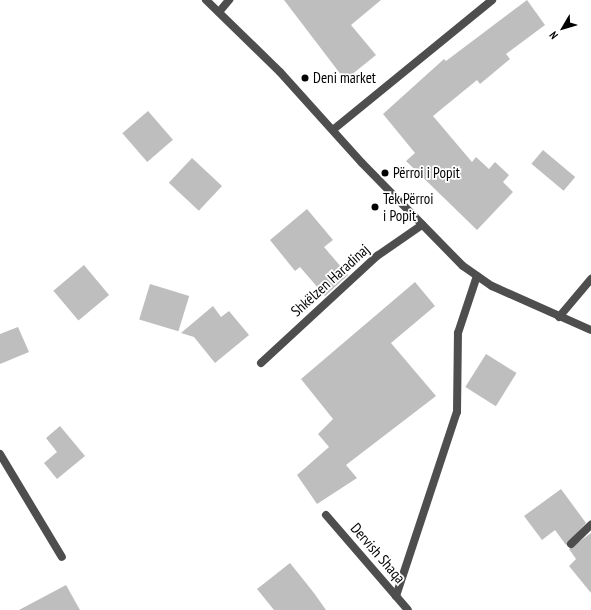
<!DOCTYPE html>
<html>
<head>
<meta charset="utf-8">
<style>
	body { margin:0 }
	#map { position:relative; width:591px; height:610px; overflow:hidden; background:#fff; font-family:"PT Sans Narrow",sans-serif }
	div>[style] { position:absolute }
	.building>* { inset:0; background:#bebebe; transform-origin:0 0 }
	.minor>* { height:8px; margin:-4px; padding:0 4px; transform-origin:4px; border-radius:4px; background:#4e4e4e }
	.tertiary>* { height:8px; margin:-4px; padding:0 4px; transform-origin:4px; border-radius:4px; background:#4e4e4e }
	.dots>* { width:11px; height:11px; translate:-50% -50%; box-sizing:border-box; border:2px solid #fff; border-radius:50% }
	span { translate:-50% -50%; white-space:nowrap; text-align:center; line-height:1.15; -webkit-text-stroke:3.5px #fff; paint-order:stroke }
	.poi-label { font-size:15px; color:#000 }
	.left { translate:0 -50%; text-align:left }
	.street-label { font-size:15px; color:#000 }
	.north { position:absolute; left:543px; top:8px; width:40px; height:40px; -webkit-text-stroke:3px #fff; paint-order:stroke; rotate:232deg; font-size:11px; font-weight:700; line-height:16px; text-align:center; color:#000 }
	.north::after { content:''; display:block; margin:auto; width:14px; height:18px; background:#000; clip-path:polygon(50% 0,100% 100%,50% 72%,0 100%) }
</style>
</head>
<body>
<div id="map">
	<div class="building">
		<i style="clip-path:polygon(284px 0,381px 0,351px 25px,376px 55px,345px 80px)"></i>
		<i style="clip-path:polygon(527px 0,545px 25px,506px 54px,510px 59px,480px 84px,477px 80px,433px 116px,472px 162px,476px 157px,489px 169px,495px 162px,509px 175px,503px 182px,513px 192px,477px 230px,406px 161px,415px 153px,383px 114px,444px 59px,446px 61px)"></i>
		<i style="left:148px;top:111px;width:38px;height:34px;rotate:49deg"></i>
		<i style="left:543px;top:150px;width:42px;height:18px;rotate:40deg"></i>
		<i style="left:192px;top:158px;width:41px;height:34px;rotate:43deg"></i>
		<i style="clip-path:polygon(307px 209px,333px 240px,324px 247px,348px 275px,325px 296px,300px 267px,295px 271px,270px 240px)"></i>
		<i style="left:84px;top:265px;width:39px;height:40px;rotate:50deg"></i>
		<i style="clip-path:polygon(415px 282px,435px 306px,391px 343px,436px 396px,346px 465px,357px 478px,317px 504px,297px 475px,329px 447px,318px 434px,333px 419px,301px 379px)"></i>
		<i style="left:150px;top:284px;width:41px;height:37px;rotate:17deg"></i>
		<i style="clip-path:polygon(213px 306px,221px 317px,229px 311px,249px 335px,215px 363px,194px 337px,181px 333px)"></i>
		<i style="clip-path:polygon(18px 327px,29px 352px,0 364px,0 334px)"></i>
		<i style="left:486px;top:354px;width:36px;height:39px;rotate:32deg"></i>
		<i style="clip-path:polygon(60px 426px,85px 456px,57px 479px,44px 463px,57px 452px,46px 438px)"></i>
		<i style="clip-path:polygon(561px 489px,586px 523px,566px 545px,555px 530px,542px 540px,524px 516px)"></i>
		<i style="clip-path:polygon(591px 533px,591px 593px,569px 566px,576px 559px,569px 549px)"></i>
		<i style="clip-path:polygon(290px 563px,314px 593px,326px 610px,274px 610px,257px 589px)"></i>
		<i style="clip-path:polygon(66px 585px,80px 610px,19px 610px)"></i>
	</div>
	<div class="minor">
		<i style="left:219px;top:12px;width:16px;rotate:-50deg"></i>
		<i style="left:334px;top:129px;width:204px;rotate:-39.2deg"></i>
		<i style="left:559px;top:317px;width:50px;rotate:-49.9deg"></i>
		<i style="left:261px;top:363px;width:158px;rotate:-42.7deg"></i>
		<i style="left:377px;top:256px;width:55px;rotate:-34.6deg"></i>
		<i style="left:0;top:454px;width:120px;rotate:59deg"></i>
		<i style="left:326px;top:515px;width:125px;rotate:49.2deg"></i>
		<i style="left:571px;top:544px;width:28px;rotate:-44deg"></i>
		<i style="left:396px;top:596px;width:194px;rotate:-71.7deg"></i>
		<i style="left:457px;top:412px;width:79px;rotate:-89.3deg"></i>
		<i style="left:458px;top:333px;width:60px;rotate:-71.6deg"></i>
	</div>
	<div class="tertiary">
		<i style="left:206px;top:0;width:103px;rotate:44.2deg"></i>
		<i style="left:280px;top:72px;width:122px;rotate:48deg"></i>
		<i style="left:362px;top:163px;width:144px;rotate:45.6deg"></i>
		<i style="left:463px;top:266px;width:35px;rotate:35deg"></i>
		<i style="left:492px;top:286px;width:108px;rotate:24deg"></i>
	</div>
	<div class="dots">
		<i style="left:305px;top:78px;background:#000"></i>
		<i style="left:385px;top:173px;background:#000"></i>
		<i style="left:375px;top:207px;background:#000"></i>
	</div>
	<div class="poi-label">
		<span class="left" style="left:313px;top:78px">Deni market</span>
		<span class="left" style="left:393px;top:173px">Përroi i Popit</span>
		<span class="left" style="left:383px;top:207px">Tek Përroi<br>i Popit</span>
	</div>
	<div class="street-label">
		<span style="left:330px;top:280px;rotate:-42deg">Shkëlzen Haradinaj</span>
		<span style="left:378px;top:553px;rotate:49deg">Dervish Shaqa</span>
	</div>
	<div class="north">N</div>
</div>
</body>
</html>
